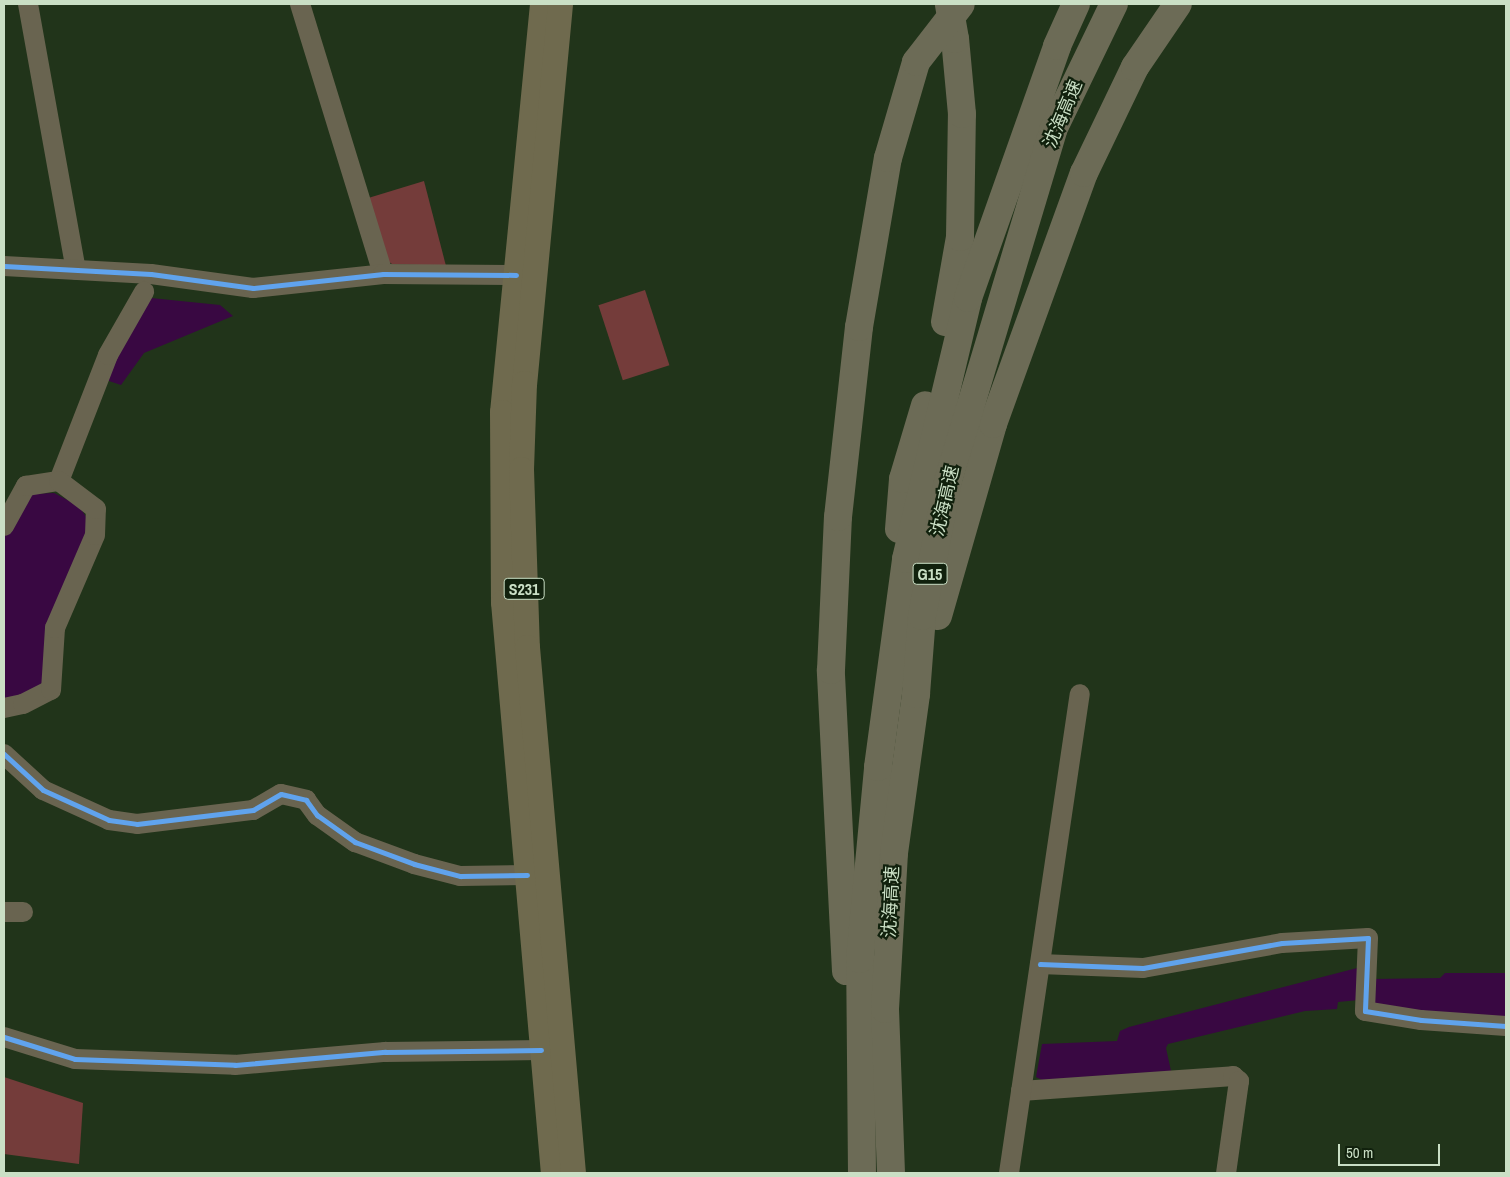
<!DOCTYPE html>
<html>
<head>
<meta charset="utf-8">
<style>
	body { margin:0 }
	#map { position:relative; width:1510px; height:1177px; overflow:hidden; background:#21341a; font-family:"Archivo Narrow","Noto Sans SC",sans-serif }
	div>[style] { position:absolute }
	.green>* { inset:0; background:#743c3a; transform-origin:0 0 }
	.water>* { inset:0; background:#390842 }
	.minor>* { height:20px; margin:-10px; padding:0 10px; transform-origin:10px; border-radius:10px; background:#696450 }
	.major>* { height:25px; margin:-12.5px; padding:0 12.5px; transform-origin:12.5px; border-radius:12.5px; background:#6f6a4e }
	.highway>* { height:28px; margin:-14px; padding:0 14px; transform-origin:14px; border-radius:14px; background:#6c6b56 }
	.cycleway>* { height:5px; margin:-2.5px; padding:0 2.5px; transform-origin:2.5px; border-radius:2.5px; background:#60a3ed }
	span { translate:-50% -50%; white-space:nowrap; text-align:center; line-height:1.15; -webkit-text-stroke:4.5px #11210d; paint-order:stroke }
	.shield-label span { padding:1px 4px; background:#11210d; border:1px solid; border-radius:4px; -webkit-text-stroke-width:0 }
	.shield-label { font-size:16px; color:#cadfc5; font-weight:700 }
	.street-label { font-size:18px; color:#cadfc5 }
	.frame { position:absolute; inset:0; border:5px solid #cadfc5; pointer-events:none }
	.scale { position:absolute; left:1338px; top:1144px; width:102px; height:22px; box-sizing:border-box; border:2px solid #cadfc5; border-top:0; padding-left:6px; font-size:15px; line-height:18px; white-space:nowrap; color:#cadfc5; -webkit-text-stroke:4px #11210d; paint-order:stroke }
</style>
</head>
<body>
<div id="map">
	<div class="green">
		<i style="clip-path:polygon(424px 181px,446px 266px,392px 264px,382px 257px,365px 199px)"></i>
		<i style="left:645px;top:290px;width:79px;height:49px;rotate:72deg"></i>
		<i style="clip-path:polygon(4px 1077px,83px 1103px,79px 1164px,4px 1154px)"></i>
	</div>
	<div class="water">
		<i style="clip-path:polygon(151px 298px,220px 305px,233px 316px,144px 353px,121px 385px,106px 380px,111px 365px)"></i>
		<i style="clip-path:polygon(54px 493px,79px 506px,92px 526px,43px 682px,32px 691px,4px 700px,4px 537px,30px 494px)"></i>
		<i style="clip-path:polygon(1361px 967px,1359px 1000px,1338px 1002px,1337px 1009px,1305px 1011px,1168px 1044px,1166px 1048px,1171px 1071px,1042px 1080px,1036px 1077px,1042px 1044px,1117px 1041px,1120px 1031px,1129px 1027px)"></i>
		<i style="clip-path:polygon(1445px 973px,1506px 973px,1506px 1020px,1372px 1008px,1374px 979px,1440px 978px)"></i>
	</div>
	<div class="minor">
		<i style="left:28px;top:4px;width:270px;rotate:79.8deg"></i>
		<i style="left:300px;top:4px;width:282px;rotate:72.9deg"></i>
		<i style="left:4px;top:266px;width:147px;rotate:3.1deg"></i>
		<i style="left:151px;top:274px;width:103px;rotate:7.8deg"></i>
		<i style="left:253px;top:288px;width:131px;rotate:-6.1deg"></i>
		<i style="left:383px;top:274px;width:133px;rotate:0.4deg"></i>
		<i style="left:4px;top:526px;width:46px;rotate:-61.2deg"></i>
		<i style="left:26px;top:486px;width:33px;rotate:-9deg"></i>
		<i style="left:59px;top:481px;width:135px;rotate:-68.7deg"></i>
		<i style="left:108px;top:355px;width:73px;rotate:-60.3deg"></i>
		<i style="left:4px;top:708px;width:19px;rotate:-12deg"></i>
		<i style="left:23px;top:704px;width:31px;rotate:-27deg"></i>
		<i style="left:51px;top:690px;width:62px;rotate:-86.3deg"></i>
		<i style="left:55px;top:628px;width:101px;rotate:-66.7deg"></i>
		<i style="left:95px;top:535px;width:26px;rotate:-88deg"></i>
		<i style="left:96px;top:509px;width:46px;rotate:-142.9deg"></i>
		<i style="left:4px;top:754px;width:53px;rotate:42.7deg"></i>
		<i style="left:43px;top:790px;width:72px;rotate:24.4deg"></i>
		<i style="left:109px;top:820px;width:28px;rotate:8deg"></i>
		<i style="left:137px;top:824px;width:117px;rotate:-6.9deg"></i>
		<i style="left:253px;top:810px;width:32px;rotate:-30deg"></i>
		<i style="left:281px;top:794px;width:26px;rotate:13deg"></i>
		<i style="left:306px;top:800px;width:19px;rotate:54deg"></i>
		<i style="left:317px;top:815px;width:47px;rotate:35.4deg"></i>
		<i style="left:355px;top:842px;width:63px;rotate:20.4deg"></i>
		<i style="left:414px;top:864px;width:48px;rotate:14.6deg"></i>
		<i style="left:460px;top:876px;width:67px;rotate:-0.9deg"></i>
		<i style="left:4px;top:912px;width:19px"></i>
		<i style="left:1040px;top:964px;width:103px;rotate:2.2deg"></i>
		<i style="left:1143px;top:968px;width:141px;rotate:-10.2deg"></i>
		<i style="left:1282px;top:943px;width:86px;rotate:-3.3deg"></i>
		<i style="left:1368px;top:938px;width:73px;rotate:92.4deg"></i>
		<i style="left:1365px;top:1011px;width:57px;rotate:9.1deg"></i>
		<i style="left:1421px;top:1020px;width:85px;rotate:4deg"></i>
		<i style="left:4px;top:1037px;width:74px;rotate:17.2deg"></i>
		<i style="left:75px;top:1059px;width:160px;rotate:2.1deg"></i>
		<i style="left:235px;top:1065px;width:151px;rotate:-5deg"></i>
		<i style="left:385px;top:1052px;width:156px;rotate:-0.7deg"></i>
		<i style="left:1021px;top:1091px;width:213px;rotate:-4deg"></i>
		<i style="left:1233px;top:1076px;width:8px;rotate:40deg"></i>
		<i style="left:1239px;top:1081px;width:93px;rotate:98deg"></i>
		<i style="left:1009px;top:1173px;width:484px;rotate:-81.6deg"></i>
	</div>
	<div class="major">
		<i style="left:542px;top:4px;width:410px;rotate:95.6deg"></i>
		<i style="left:502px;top:412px;width:190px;rotate:89.7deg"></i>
		<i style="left:503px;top:602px;width:573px;rotate:85deg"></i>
		<i style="left:560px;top:4px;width:381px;rotate:95.4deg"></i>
		<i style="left:524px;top:383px;width:86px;rotate:92deg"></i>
		<i style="left:521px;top:469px;width:178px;rotate:88.1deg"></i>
		<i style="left:527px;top:647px;width:528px;rotate:85deg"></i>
	</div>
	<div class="highway">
		<i style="left:945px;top:322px;width:86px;rotate:-80deg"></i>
		<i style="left:960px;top:237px;width:123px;rotate:-89.1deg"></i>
		<i style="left:962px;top:114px;width:75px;rotate:-95.3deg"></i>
		<i style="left:955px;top:39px;width:35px;rotate:-100deg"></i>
		<i style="left:899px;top:529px;width:50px;rotate:-85.4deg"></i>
		<i style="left:903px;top:479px;width:77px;rotate:-73.4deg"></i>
		<i style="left:938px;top:616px;width:200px;rotate:-74deg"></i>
		<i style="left:993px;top:424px;width:267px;rotate:-70.1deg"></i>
		<i style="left:1084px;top:173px;width:118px;rotate:-64.3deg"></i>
		<i style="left:1135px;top:67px;width:76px;rotate:-55.7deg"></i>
		<i style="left:846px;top:971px;width:301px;rotate:-92.9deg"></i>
		<i style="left:831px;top:670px;width:153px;rotate:-87.4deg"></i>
		<i style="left:838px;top:517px;width:191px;rotate:-83.7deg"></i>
		<i style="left:859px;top:327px;width:171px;rotate:-80.3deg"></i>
		<i style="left:888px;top:158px;width:100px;rotate:-73.7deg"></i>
		<i style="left:916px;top:62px;width:73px;rotate:-52.2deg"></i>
		<i style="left:862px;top:1173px;width:214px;rotate:-90.5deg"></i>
		<i style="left:860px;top:959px;width:193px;rotate:-84.6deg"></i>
		<i style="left:878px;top:767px;width:210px;rotate:-82.3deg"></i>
		<i style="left:906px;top:559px;width:268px;rotate:-76.6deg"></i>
		<i style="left:968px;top:298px;width:267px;rotate:-70.5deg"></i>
		<i style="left:1057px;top:46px;width:46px;rotate:-65.7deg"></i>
		<i style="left:891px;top:1173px;width:164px;rotate:-92.1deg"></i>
		<i style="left:885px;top:1009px;width:156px;rotate:-86.7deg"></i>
		<i style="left:894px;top:853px;width:161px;rotate:-82.1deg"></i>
		<i style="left:916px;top:694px;width:78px;rotate:-85.6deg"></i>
		<i style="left:922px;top:616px;width:137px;rotate:-79.1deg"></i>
		<i style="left:948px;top:481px;width:366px;rotate:-73.3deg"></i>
		<i style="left:1053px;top:130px;width:140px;rotate:-64.2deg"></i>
	</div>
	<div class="cycleway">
		<i style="left:4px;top:266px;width:147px;rotate:3.1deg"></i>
		<i style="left:151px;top:274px;width:103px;rotate:7.8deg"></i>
		<i style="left:253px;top:288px;width:131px;rotate:-6.1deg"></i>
		<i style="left:383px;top:274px;width:133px;rotate:0.4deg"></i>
		<i style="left:4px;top:754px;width:53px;rotate:42.7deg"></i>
		<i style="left:43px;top:790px;width:72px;rotate:24.4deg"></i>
		<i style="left:109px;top:820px;width:28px;rotate:8deg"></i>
		<i style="left:137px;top:824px;width:117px;rotate:-6.9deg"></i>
		<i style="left:253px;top:810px;width:32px;rotate:-30deg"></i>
		<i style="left:281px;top:794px;width:26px;rotate:13deg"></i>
		<i style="left:306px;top:800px;width:19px;rotate:54deg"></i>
		<i style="left:317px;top:815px;width:47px;rotate:35.4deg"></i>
		<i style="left:355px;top:842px;width:63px;rotate:20.4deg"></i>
		<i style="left:414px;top:864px;width:48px;rotate:14.6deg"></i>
		<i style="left:460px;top:876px;width:67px;rotate:-0.9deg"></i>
		<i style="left:1040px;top:964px;width:103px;rotate:2.2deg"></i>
		<i style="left:1143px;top:968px;width:141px;rotate:-10.2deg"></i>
		<i style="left:1282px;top:943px;width:86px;rotate:-3.3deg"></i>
		<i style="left:1368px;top:938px;width:73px;rotate:92.4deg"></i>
		<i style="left:1365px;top:1011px;width:57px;rotate:9.1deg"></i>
		<i style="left:1421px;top:1020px;width:85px;rotate:4deg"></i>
		<i style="left:4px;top:1037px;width:74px;rotate:17.2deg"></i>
		<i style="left:75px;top:1059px;width:160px;rotate:2.1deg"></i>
		<i style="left:235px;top:1065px;width:151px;rotate:-5deg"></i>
		<i style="left:385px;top:1052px;width:156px;rotate:-0.7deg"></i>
	</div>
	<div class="shield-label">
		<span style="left:930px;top:574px">G15</span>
		<span style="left:524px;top:589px">S231</span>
	</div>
	<div class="street-label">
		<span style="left:1063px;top:114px;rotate:-67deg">沈海高速</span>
		<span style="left:945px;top:501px;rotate:-77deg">沈海高速</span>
		<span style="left:891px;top:902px;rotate:-87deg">沈海高速</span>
	</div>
	<div class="frame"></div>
	<div class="scale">50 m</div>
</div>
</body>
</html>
